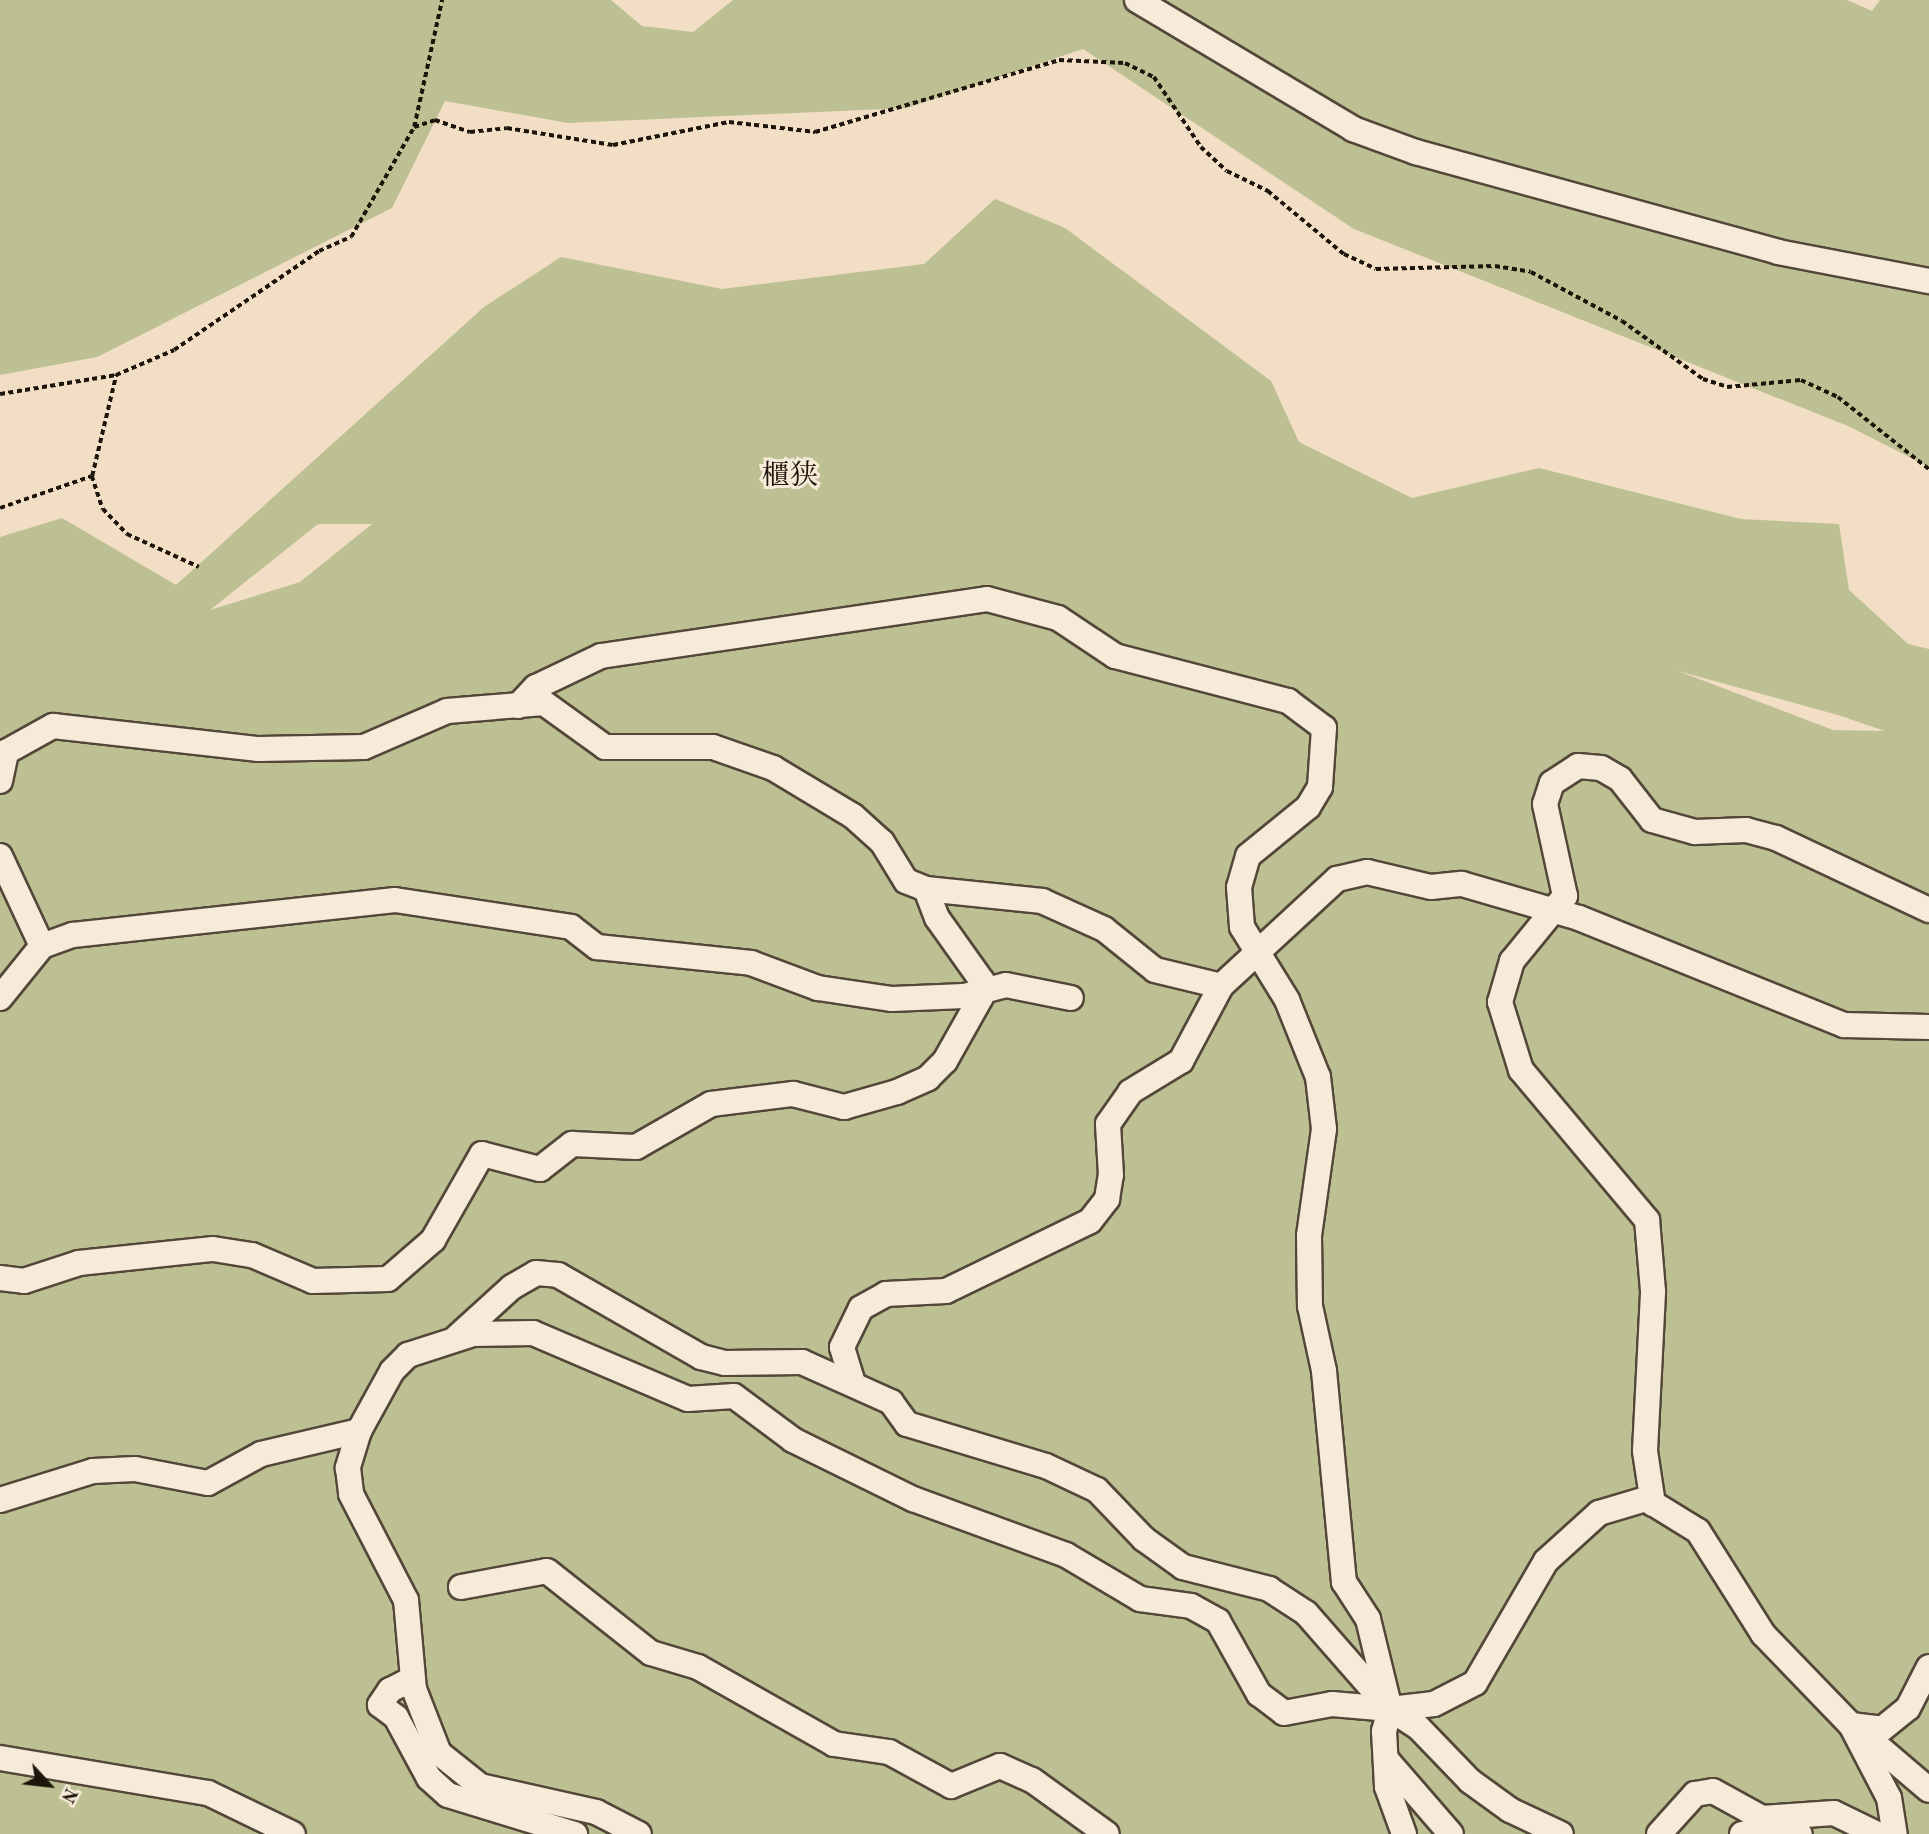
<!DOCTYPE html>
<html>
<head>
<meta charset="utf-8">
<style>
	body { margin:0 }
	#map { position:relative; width:1929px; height:1834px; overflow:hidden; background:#f1dec5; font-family:"Old Standard TT","Noto Serif JP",serif }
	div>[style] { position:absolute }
	.green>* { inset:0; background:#bdc092 }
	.path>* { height:3.5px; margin-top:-1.75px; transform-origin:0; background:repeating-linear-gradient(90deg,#1e150a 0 5px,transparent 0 8.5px) }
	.roads { filter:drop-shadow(2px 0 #534739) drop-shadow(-2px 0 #534739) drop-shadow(0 2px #534739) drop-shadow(0 -2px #534739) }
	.minor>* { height:24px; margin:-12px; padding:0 12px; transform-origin:12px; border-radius:12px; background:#f6ead9 }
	span { translate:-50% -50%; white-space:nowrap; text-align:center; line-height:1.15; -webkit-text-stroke:6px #f6ead9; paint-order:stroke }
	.quarter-label { font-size:28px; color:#1e150a }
	.north { position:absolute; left:14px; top:1750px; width:70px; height:70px; -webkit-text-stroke:5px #f6ead9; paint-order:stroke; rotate:117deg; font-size:19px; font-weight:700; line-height:28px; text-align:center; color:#1e150a }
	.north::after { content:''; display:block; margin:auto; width:24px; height:32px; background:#1e150a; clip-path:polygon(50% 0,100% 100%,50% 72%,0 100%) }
</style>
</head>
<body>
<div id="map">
	<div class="green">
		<i style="clip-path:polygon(0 0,611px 0,642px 26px,693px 32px,733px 0,1847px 0,1872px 11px,1880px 0,1929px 0,1929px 467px,1848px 426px,1354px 229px,1083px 49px,907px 108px,568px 123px,445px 101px,392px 208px,97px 357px,0 375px)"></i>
		<i style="clip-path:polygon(evenodd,995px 199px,1065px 228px,1271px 381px,1299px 442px,1412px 498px,1539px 468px,1741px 519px,1839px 524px,1849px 590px,1908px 644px,1929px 649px,1929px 1834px,0 1834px,0 537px,62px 518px,176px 585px,484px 307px,561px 257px,722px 289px,924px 264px,995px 199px,318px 524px,372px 524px,300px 582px,210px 610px,318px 524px,995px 199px,1678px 671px,1838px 715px,1885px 731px,1833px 730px,1678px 671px)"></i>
	</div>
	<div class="path">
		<i style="left:414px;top:127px;width:22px;rotate:-18deg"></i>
		<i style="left:435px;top:120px;width:37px;rotate:19deg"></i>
		<i style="left:470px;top:132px;width:37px;rotate:-6deg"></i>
		<i style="left:507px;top:128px;width:107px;rotate:9.1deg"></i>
		<i style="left:613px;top:145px;width:118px;rotate:-11.2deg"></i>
		<i style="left:729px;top:122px;width:87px;rotate:6.6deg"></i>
		<i style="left:815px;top:132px;width:254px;rotate:-16.4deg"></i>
		<i style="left:1059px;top:60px;width:66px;rotate:2.6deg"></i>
		<i style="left:1125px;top:63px;width:32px;rotate:26deg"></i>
		<i style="left:1154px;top:77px;width:84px;rotate:56.1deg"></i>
		<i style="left:1201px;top:147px;width:35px;rotate:43deg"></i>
		<i style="left:1227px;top:171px;width:46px;rotate:26deg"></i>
		<i style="left:1268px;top:191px;width:99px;rotate:39.7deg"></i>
		<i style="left:1344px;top:254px;width:35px;rotate:25deg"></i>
		<i style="left:1376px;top:269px;width:119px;rotate:-1.4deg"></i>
		<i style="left:1495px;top:266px;width:36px;rotate:9deg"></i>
		<i style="left:1531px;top:272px;width:103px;rotate:28.3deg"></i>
		<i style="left:1622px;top:321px;width:100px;rotate:35.6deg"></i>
		<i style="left:1703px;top:379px;width:25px;rotate:18deg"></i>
		<i style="left:1727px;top:387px;width:74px;rotate:-5.4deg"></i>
		<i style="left:1801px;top:380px;width:41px;rotate:24.7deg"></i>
		<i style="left:1838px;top:397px;width:116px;rotate:38.4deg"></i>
		<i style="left:0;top:394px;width:118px;rotate:-9.3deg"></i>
		<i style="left:116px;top:375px;width:63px;rotate:-23.3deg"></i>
		<i style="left:174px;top:350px;width:176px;rotate:-34.3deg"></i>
		<i style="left:319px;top:251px;width:35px;rotate:-24deg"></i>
		<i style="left:351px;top:237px;width:127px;rotate:-60.2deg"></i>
		<i style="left:414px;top:127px;width:130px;rotate:-77.6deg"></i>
		<i style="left:92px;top:476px;width:35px;rotate:72deg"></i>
		<i style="left:103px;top:509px;width:35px;rotate:46deg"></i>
		<i style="left:127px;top:534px;width:79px;rotate:24.6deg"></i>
		<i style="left:0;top:508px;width:97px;rotate:-19.2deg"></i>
		<i style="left:92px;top:476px;width:104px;rotate:-76.6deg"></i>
	</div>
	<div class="roads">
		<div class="minor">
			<i style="left:1137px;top:0;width:252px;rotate:30.8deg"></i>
			<i style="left:1353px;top:129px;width:67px;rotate:20.1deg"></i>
			<i style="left:1416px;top:152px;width:376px;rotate:15.4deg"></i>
			<i style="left:1778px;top:252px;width:154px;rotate:10.9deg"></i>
			<i style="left:518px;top:706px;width:26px;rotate:-47deg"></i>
			<i style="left:536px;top:687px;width:72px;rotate:-25.5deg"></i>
			<i style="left:601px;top:656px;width:390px;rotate:-8.4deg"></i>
			<i style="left:987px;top:599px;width:73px;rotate:15deg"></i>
			<i style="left:1058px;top:618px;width:69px;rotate:33.7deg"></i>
			<i style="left:1115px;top:656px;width:179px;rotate:14.6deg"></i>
			<i style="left:1288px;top:701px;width:45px;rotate:36.9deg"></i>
			<i style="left:1324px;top:728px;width:59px;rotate:93.9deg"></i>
			<i style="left:1320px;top:787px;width:23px;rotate:121deg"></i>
			<i style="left:1308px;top:807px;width:77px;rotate:140.8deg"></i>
			<i style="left:1248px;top:856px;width:32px;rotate:106deg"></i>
			<i style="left:1239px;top:887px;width:40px;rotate:85.7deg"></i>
			<i style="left:1242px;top:927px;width:86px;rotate:58.3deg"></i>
			<i style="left:1287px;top:1000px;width:83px;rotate:68.1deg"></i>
			<i style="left:1318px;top:1077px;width:52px;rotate:83.4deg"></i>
			<i style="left:1324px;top:1129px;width:108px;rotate:98deg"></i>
			<i style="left:1309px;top:1236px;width:70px;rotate:89.2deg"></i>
			<i style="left:1310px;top:1306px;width:66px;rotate:77.8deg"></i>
			<i style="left:1324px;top:1371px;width:212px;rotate:84.6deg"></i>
			<i style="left:1344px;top:1582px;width:44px;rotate:57deg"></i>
			<i style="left:1368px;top:1619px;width:93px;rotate:76.3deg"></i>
			<i style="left:1390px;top:1709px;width:23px;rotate:105deg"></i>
			<i style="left:1384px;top:1731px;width:56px;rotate:86.9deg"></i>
			<i style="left:1387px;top:1787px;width:50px;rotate:70.1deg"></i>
			<i style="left:0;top:781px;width:30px;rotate:-78deg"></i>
			<i style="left:6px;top:752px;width:54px;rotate:-29deg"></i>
			<i style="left:53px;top:726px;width:207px;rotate:6.4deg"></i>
			<i style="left:259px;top:749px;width:105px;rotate:-1.1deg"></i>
			<i style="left:364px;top:747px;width:90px;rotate:-23.4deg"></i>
			<i style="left:447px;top:711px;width:97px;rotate:-4.7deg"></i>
			<i style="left:544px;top:703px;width:75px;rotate:35.8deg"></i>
			<i style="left:605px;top:747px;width:108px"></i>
			<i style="left:713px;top:747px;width:64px;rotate:19.3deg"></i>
			<i style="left:773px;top:768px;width:93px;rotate:31deg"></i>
			<i style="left:853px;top:816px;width:39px;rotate:42deg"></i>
			<i style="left:882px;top:842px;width:46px;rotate:58.4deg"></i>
			<i style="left:906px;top:881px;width:22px;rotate:22deg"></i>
			<i style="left:926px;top:889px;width:117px;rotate:5.9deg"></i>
			<i style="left:1042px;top:901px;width:68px;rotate:24.3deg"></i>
			<i style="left:1104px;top:929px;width:65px;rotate:38.8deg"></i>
			<i style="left:1155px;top:970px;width:68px;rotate:13.6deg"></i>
			<i style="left:0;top:856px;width:99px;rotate:65deg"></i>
			<i style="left:0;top:998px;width:67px;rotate:-51.1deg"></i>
			<i style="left:42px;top:946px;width:33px;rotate:-20deg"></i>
			<i style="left:73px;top:935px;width:324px;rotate:-6.2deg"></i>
			<i style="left:395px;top:900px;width:178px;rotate:8.7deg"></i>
			<i style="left:571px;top:927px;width:33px;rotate:38deg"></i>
			<i style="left:597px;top:947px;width:155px;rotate:5.9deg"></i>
			<i style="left:751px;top:963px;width:72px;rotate:20.5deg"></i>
			<i style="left:818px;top:988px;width:75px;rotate:8.5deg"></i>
			<i style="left:892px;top:999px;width:72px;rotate:-2.4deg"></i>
			<i style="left:964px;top:996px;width:43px;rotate:-14.7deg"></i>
			<i style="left:1006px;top:985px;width:66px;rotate:11.3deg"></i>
			<i style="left:0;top:1278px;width:24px;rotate:7deg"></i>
			<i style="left:24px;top:1281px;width:58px;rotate:-18.1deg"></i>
			<i style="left:79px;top:1263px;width:135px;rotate:-6deg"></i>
			<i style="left:213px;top:1249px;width:39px;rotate:9deg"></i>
			<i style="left:252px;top:1255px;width:66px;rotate:23.1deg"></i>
			<i style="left:313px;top:1281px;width:75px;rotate:-1.5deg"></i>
			<i style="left:388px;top:1279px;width:60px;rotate:-40.9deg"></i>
			<i style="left:433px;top:1240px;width:99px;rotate:-60.3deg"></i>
			<i style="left:482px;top:1154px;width:60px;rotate:14.5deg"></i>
			<i style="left:540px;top:1169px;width:41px;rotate:-38deg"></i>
			<i style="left:572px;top:1144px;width:64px;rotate:2.7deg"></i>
			<i style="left:636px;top:1147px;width:86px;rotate:-29.8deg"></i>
			<i style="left:711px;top:1104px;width:83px;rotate:-7deg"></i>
			<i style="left:793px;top:1094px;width:53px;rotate:14.3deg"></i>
			<i style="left:844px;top:1107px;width:55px;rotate:-15.8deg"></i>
			<i style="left:897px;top:1092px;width:34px;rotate:-24deg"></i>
			<i style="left:928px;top:1078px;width:24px;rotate:-45deg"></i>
			<i style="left:945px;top:1061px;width:73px;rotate:-60.6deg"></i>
			<i style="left:981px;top:997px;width:16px;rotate:-86deg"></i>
			<i style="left:982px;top:981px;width:77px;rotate:-125.5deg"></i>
			<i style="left:937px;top:918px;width:31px;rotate:-111deg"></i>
			<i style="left:457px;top:1337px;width:74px;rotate:-42.3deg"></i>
			<i style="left:512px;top:1287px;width:28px;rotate:-30deg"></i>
			<i style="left:536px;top:1273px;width:22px;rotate:5deg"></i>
			<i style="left:558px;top:1275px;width:165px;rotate:29.8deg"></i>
			<i style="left:701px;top:1357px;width:25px;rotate:14deg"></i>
			<i style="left:725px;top:1363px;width:77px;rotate:-0.7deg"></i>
			<i style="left:802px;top:1362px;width:98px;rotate:24.2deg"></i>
			<i style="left:891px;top:1402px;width:27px;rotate:54deg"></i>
			<i style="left:907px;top:1424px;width:145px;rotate:16.8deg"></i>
			<i style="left:1046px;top:1466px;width:56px;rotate:25.2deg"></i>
			<i style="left:1097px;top:1490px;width:68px;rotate:46.2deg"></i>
			<i style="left:1144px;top:1539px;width:48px;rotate:35.7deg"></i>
			<i style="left:1183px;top:1567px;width:89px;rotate:14.3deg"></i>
			<i style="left:1269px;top:1589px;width:44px;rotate:33deg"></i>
			<i style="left:1306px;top:1613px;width:128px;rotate:48.8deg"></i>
			<i style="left:1390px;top:1709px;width:33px;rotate:33deg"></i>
			<i style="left:1418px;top:1727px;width:75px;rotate:46.1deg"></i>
			<i style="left:1470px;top:1781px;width:49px;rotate:35.9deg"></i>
			<i style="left:1510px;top:1810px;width:56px;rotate:25.2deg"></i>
			<i style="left:852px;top:1380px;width:34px;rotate:-107deg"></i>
			<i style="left:842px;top:1347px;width:43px;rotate:-64deg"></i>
			<i style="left:861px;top:1308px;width:29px;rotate:-29deg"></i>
			<i style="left:886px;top:1294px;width:60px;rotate:-2.9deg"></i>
			<i style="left:946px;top:1291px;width:160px;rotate:-25.9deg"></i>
			<i style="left:1090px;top:1221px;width:28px;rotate:-52deg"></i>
			<i style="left:1107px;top:1199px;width:24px;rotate:-81deg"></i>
			<i style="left:1111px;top:1175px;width:51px;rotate:-93.4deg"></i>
			<i style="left:1108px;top:1124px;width:39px;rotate:-55deg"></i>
			<i style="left:1130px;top:1092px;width:60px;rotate:-31.3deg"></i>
			<i style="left:1181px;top:1061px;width:85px;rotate:-61.9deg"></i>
			<i style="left:1221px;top:986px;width:158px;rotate:-42.7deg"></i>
			<i style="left:1337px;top:879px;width:31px;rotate:-13deg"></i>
			<i style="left:1367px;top:872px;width:66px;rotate:13.2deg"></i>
			<i style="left:1431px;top:887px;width:31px;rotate:-6deg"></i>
			<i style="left:1462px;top:884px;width:122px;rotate:16.2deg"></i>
			<i style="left:1579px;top:918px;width:286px;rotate:22deg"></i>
			<i style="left:1844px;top:1025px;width:85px;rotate:1.3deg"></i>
			<i style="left:359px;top:1431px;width:39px;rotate:107deg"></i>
			<i style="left:348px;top:1468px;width:26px;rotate:83deg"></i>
			<i style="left:351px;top:1494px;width:119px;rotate:62.6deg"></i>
			<i style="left:406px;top:1600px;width:89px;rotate:84.9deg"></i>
			<i style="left:414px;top:1689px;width:69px;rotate:68.7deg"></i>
			<i style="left:439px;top:1753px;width:53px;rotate:38.8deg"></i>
			<i style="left:480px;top:1786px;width:119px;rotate:12.6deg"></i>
			<i style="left:596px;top:1812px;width:48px;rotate:27.1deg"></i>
			<i style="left:0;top:1500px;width:97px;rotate:-17.3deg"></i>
			<i style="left:93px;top:1471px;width:42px;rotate:-2.7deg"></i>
			<i style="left:135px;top:1469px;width:74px;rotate:10.9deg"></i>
			<i style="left:208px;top:1483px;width:60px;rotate:-28.7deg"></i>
			<i style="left:261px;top:1454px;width:101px;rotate:-13.2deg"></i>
			<i style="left:359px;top:1431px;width:68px;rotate:-61.2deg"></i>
			<i style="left:392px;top:1371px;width:23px;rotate:-45deg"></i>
			<i style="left:408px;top:1355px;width:68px;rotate:-17.9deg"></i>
			<i style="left:473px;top:1334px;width:60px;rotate:-1deg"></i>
			<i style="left:533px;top:1333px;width:168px;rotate:23.1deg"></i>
			<i style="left:688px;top:1399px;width:46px;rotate:-3.7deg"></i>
			<i style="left:734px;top:1396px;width:74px;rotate:36.7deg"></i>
			<i style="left:793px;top:1440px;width:134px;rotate:26.2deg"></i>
			<i style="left:913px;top:1499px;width:163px;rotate:20.1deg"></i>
			<i style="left:1066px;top:1555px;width:86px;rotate:30.7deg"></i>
			<i style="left:1140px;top:1599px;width:51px;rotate:7.8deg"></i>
			<i style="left:1191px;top:1606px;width:31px;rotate:29deg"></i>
			<i style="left:1218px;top:1621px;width:84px;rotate:60.7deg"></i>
			<i style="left:1259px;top:1694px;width:31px;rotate:37deg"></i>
			<i style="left:1284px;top:1713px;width:49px;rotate:-10.6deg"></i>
			<i style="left:1332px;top:1704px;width:58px;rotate:4.9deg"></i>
			<i style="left:1390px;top:1709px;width:44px;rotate:-6.5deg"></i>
			<i style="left:1434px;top:1704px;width:46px;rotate:-27.1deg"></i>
			<i style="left:1475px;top:1683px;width:141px;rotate:-59.8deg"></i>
			<i style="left:1546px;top:1561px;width:72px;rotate:-42.2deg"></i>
			<i style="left:1599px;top:1513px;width:49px;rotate:-16.6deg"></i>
			<i style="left:1646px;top:1499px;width:61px;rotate:31.6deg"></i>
			<i style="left:1698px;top:1531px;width:122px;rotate:57.7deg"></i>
			<i style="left:1763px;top:1634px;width:127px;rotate:46deg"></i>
			<i style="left:1851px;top:1725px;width:31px;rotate:7deg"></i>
			<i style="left:1882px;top:1729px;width:33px;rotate:-39deg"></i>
			<i style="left:1908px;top:1708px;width:46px;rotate:-62.9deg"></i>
			<i style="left:1653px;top:1504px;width:54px;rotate:-98.6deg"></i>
			<i style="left:1645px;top:1451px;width:160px;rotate:-87.1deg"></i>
			<i style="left:1653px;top:1291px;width:71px;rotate:-94.8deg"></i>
			<i style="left:1647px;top:1220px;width:196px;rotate:-130deg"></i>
			<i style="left:1521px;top:1070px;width:71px;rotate:-107.2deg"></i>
			<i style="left:1500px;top:1002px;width:43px;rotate:-73.7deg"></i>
			<i style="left:1512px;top:961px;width:84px;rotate:-50.8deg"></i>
			<i style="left:1565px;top:896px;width:94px;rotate:-102.3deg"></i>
			<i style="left:1545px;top:804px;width:22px;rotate:-72deg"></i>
			<i style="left:1552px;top:783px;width:31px;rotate:-33deg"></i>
			<i style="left:1578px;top:766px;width:23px;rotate:5deg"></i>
			<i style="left:1601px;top:768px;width:22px;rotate:30deg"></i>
			<i style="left:1620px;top:779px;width:52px;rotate:52deg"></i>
			<i style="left:1652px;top:820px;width:45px;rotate:15.6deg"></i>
			<i style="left:1695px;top:832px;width:51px;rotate:-2.2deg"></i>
			<i style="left:1746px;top:830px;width:31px;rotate:15deg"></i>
			<i style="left:1776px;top:838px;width:169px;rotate:25.2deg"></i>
			<i style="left:461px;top:1587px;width:87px;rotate:-10.5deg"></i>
			<i style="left:547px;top:1571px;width:132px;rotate:38.3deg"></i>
			<i style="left:651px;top:1653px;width:49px;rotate:16.6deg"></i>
			<i style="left:698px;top:1667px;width:156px;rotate:29.5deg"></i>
			<i style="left:834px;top:1744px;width:56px;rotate:8.3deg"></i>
			<i style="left:889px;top:1752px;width:71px;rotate:28.7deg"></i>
			<i style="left:951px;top:1786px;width:53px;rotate:-22.2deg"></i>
			<i style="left:1000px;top:1766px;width:35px;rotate:24deg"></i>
			<i style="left:1032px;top:1780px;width:92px;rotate:35.8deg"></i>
			<i style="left:412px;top:1679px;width:25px;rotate:153deg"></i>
			<i style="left:390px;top:1690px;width:18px;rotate:124deg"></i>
			<i style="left:380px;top:1705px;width:20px;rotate:37deg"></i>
			<i style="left:396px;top:1717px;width:69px;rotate:61.6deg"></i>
			<i style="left:429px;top:1778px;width:25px;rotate:42deg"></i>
			<i style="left:448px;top:1795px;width:133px;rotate:17.1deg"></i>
			<i style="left:1851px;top:1725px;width:82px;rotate:62.5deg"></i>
			<i style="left:1889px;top:1798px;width:36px;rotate:81deg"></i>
			<i style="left:1855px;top:1727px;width:97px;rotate:40.4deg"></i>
			<i style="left:0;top:1758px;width:211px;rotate:9.6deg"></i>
			<i style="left:208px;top:1793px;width:94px;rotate:25.8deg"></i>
			<i style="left:1386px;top:1759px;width:99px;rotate:49.1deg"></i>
			<i style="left:1659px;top:1834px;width:54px;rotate:-48deg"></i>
			<i style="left:1695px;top:1794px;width:18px;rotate:-9deg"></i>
			<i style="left:1713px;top:1791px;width:56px;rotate:28.9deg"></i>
			<i style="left:1762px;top:1818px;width:72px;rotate:-4deg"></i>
			<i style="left:1834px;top:1813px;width:48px;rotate:26deg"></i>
			<i style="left:1742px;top:1834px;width:39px;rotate:-15deg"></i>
			<i style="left:1780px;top:1824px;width:22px;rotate:27deg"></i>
		</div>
	</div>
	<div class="quarter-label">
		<span style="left:790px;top:477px">櫃狭</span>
	</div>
	<div class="north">N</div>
</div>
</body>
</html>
